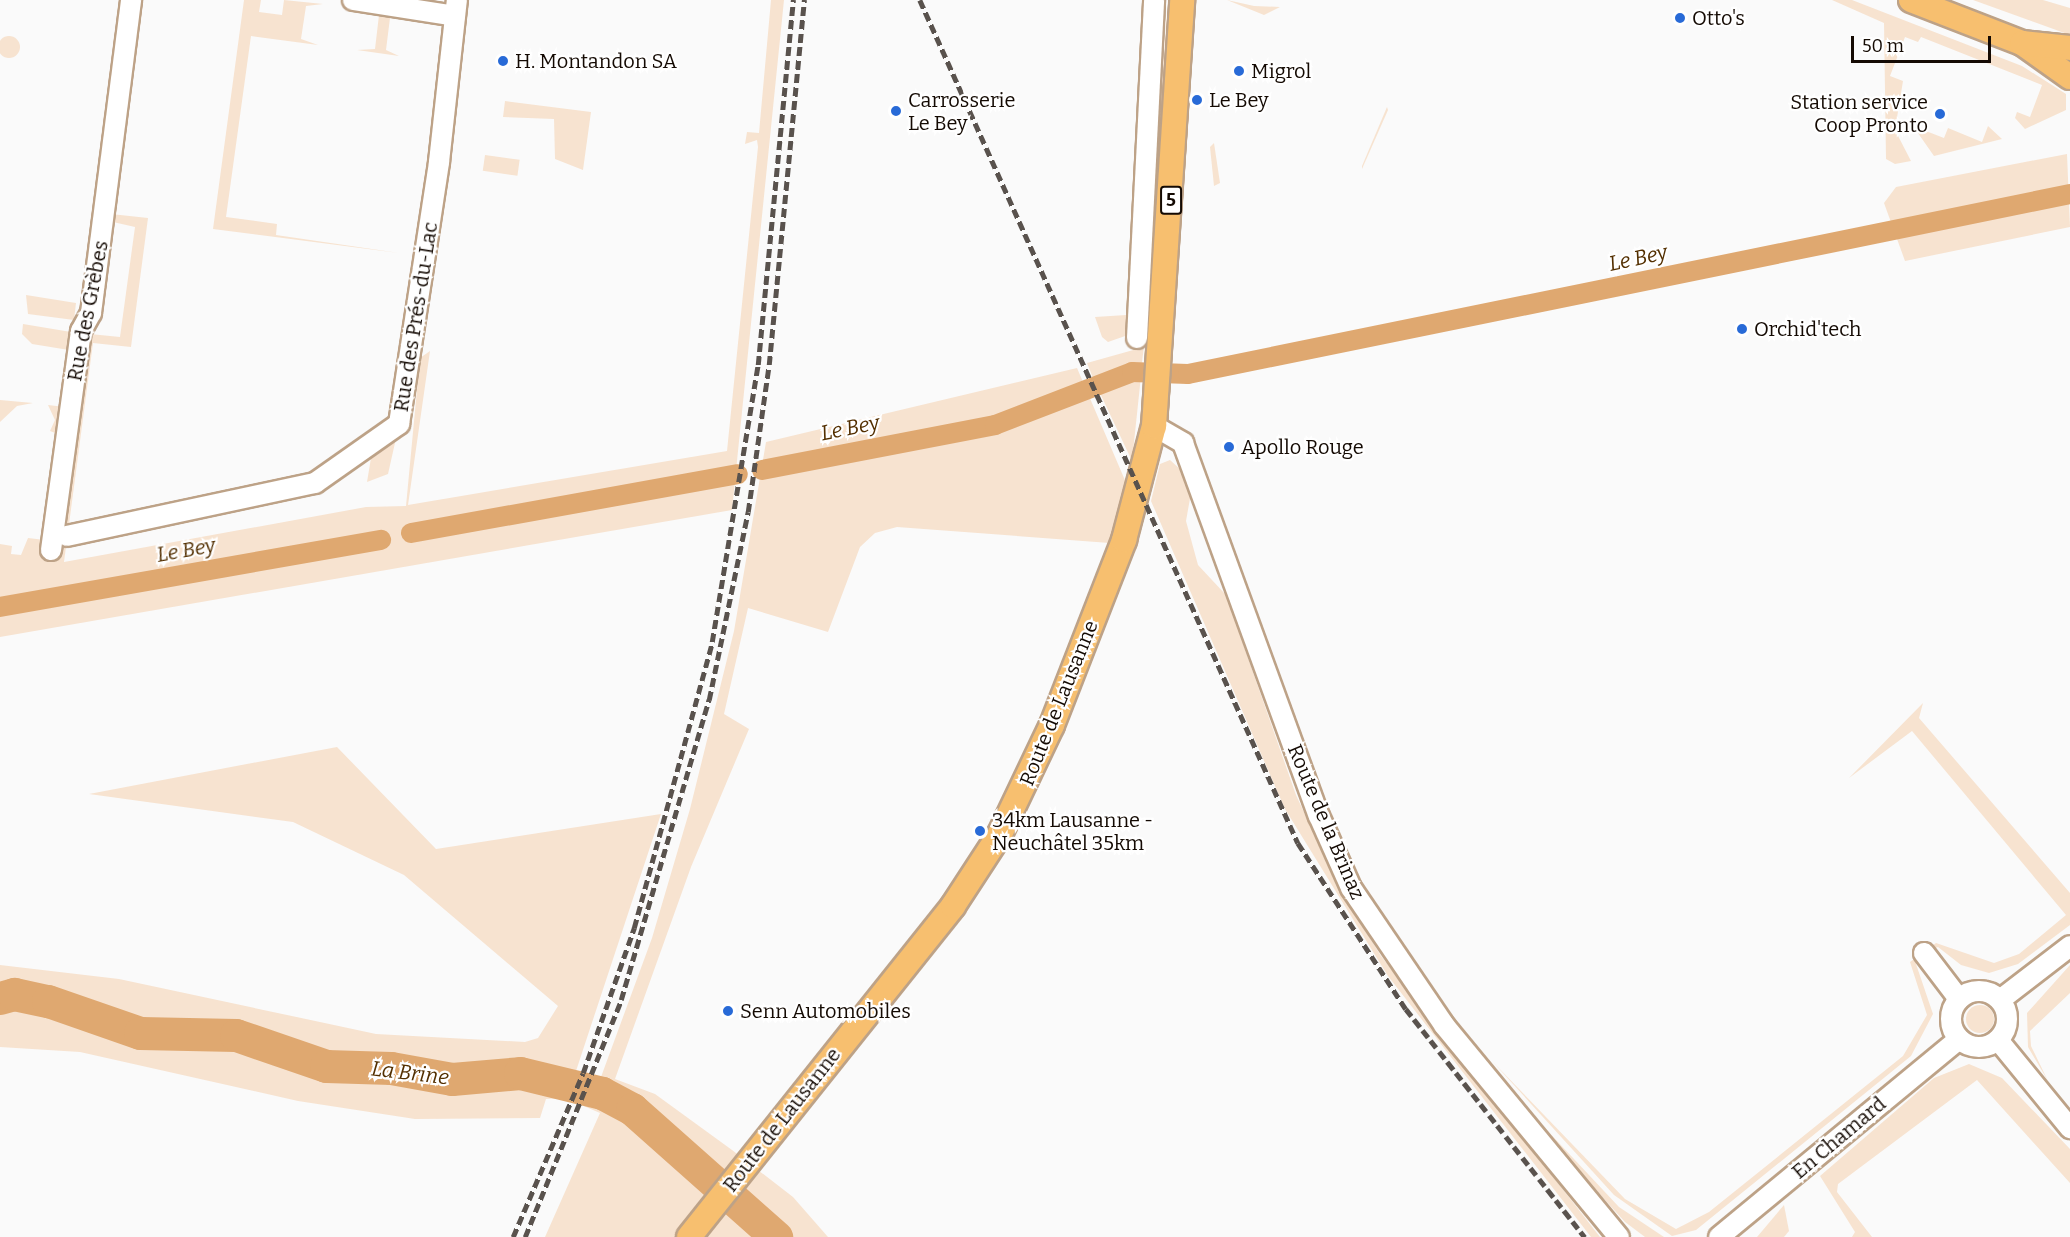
<!DOCTYPE html>
<html>
<head>
<meta charset="utf-8">
<style>
	body { margin:0 }
	#map { position:relative; width:2070px; height:1237px; overflow:hidden; background:#fafafa; font-family:Bitter,serif }
	div>[style] { position:absolute }
	.green>* { inset:0; background:#f7e3d0; transform-origin:0 0 }
	.round { border-radius:50% }
	.canal>* { height:20px; margin:-10px; padding:0 10px; transform-origin:10px; border-radius:10px; background:#dfa870 }
	.river>* { height:33px; margin:-16.5px; padding:0 16.5px; transform-origin:16.5px; border-radius:16.5px; background:#dfa870 }
	.roads { filter:drop-shadow(2px 0 #bda287) drop-shadow(-2px 0 #bda287) drop-shadow(0 2px #bda287) drop-shadow(0 -2px #bda287) }
	.minor>* { height:20px; margin:-10px; padding:0 10px; transform-origin:10px; border-radius:10px; background:#fff }
	.minor>.ring { margin:-10px; padding:0; box-sizing:content-box; background:none; border:20px solid #fff; border-radius:50% }
	.major>* { height:24px; margin:-12px; padding:0 12px; transform-origin:12px; border-radius:12px; background:#f7bf6f }
	.rail>* { height:4.5px; margin-top:-2.25px; transform-origin:0; background:repeating-linear-gradient(90deg,#59524d 0 9px,transparent 0 13.5px) }
	.dots>* { width:16px; height:16px; translate:-50% -50%; box-sizing:border-box; border:3px solid #fff; border-radius:50% }
	span { translate:-50% -50%; white-space:nowrap; text-align:center; line-height:1.15; -webkit-text-stroke:4.5px #fff; paint-order:stroke }
	.shield-label span { padding:2px 4px; background:#fff; border:2px solid; border-radius:4px; -webkit-text-stroke-width:0 }
	.shield-label { font-size:18px; color:#140a03; font-weight:700 }
	.poi-label { font-size:20px; color:#140a03 }
	.left { translate:0 -50%; text-align:left }
	.right { translate:-100% -50%; text-align:right }
	.street-label { font-size:20px; color:#140a03 }
	.water-label { font-size:21px; color:#532f00; font-style:italic }
	.scale { position:absolute; left:1851px; top:36px; width:140px; height:27px; box-sizing:border-box; border:3px solid #140a03; border-top:0; padding-left:8px; font-size:18px; line-height:21px; white-space:nowrap; color:#140a03; -webkit-text-stroke:4px #fff; paint-order:stroke }
</style>
</head>
<body>
<div id="map">
	<div class="green">
		<i style="clip-path:polygon(244px 0,261px 0,259px 12px,282px 15px,284px 0,323px 4px,306px 6px,301px 39px,318px 45px,251px 36px,226px 217px,277px 224px,276px 235px,399px 253px,213px 229px)"></i>
		<i style="clip-path:polygon(771px 0,784px 0,732px 510px,0 637px,0 544px,12px 546px,11px 554px,21px 555px,28px 538px,45px 540px,90px 334px,120px 337px,135px 227px,113px 222px,111px 214px,148px 218px,131px 347px,93px 343px,64px 562px,366px 507px,406px 506px,420px 358px,430px 351px,408px 505px,727px 451px,758px 147px,757px 140px,745px 144px,747px 132px,759px 133px)"></i>
		<i style="clip-path:polygon(1227px 0,1254px 6px,1280px 7px,1264px 15px)"></i>
		<i style="clip-path:polygon(1832px 0,1852px 0,2022px 66px,2066px 94px,2066px 110px,2025px 129px,2015px 118px,2017px 112px,2030px 117px,2042px 85px,1921px 37px,1918px 42px,1905px 37px,1890px 76px,1903px 81px,1895px 130px,1911px 161px,1895px 164px,1886px 159px,1884px 23px)"></i>
		<i style="clip-path:polygon(1973px 0,2043px 0,2070px 8px,2070px 35px)"></i>
		<i style="clip-path:polygon(362px 10px,405px 16px,390px 18px,386px 50px,399px 56px,357px 50px,375px 49px,379px 15px)"></i>
		<i style="clip-path:polygon(1162px 13px,1166px 15px,1158px 195px,1147px 249px)"></i>
		<i class="round" style="left:-2px;top:36px;width:22px;height:22px"></i>
		<i style="clip-path:polygon(505px 101px,591px 112px,583px 170px,555px 159px,554px 119px,503px 117px)"></i>
		<i style="clip-path:polygon(1387px 107px,1388px 110px,1362px 169px,1362px 166px)"></i>
		<i style="clip-path:polygon(1913px 126px,1944px 138px,1948px 128px,1982px 142px,1988px 126px,2002px 139px,1934px 156px)"></i>
		<i style="clip-path:polygon(1214px 143px,1220px 183px,1214px 186px,1210px 147px)"></i>
		<i style="clip-path:polygon(2067px 154px,2070px 227px,1905px 261px,1884px 203px,1896px 187px)"></i>
		<i style="left:485px;top:155px;width:35px;height:16px;rotate:8deg"></i>
		<i style="clip-path:polygon(26px 295px,76px 303px,74px 320px,28px 314px)"></i>
		<i style="clip-path:polygon(1130px 310px,1128px 335px,1108px 342px,1102px 337px,1095px 317px,1126px 315px)"></i>
		<i style="clip-path:polygon(23px 324px,71px 332px,69px 350px,32px 344px,22px 334px)"></i>
		<i style="clip-path:polygon(1144px 347px,1141px 369px,1095px 383px,1087px 363px)"></i>
		<i style="clip-path:polygon(1077px 368px,1136px 506px,1123px 544px,897px 527px,875px 533px,860px 547px,828px 632px,748px 608px,724px 714px,749px 729px,691px 867px,615px 1079px,655px 1094px,732px 1150px,793px 1197px,828px 1237px,545px 1237px,600px 1113px,565px 1098px,546px 1099px,540px 1118px,415px 1119px,298px 1101px,80px 1052px,0 1047px,0 965px,119px 979px,376px 1034px,525px 1042px,538px 1038px,558px 1006px,404px 875px,293px 822px,89px 794px,337px 747px,436px 849px,661px 814px,576px 1071px,601px 1077px,652px 938px,690px 809px,734px 631px,766px 442px)"></i>
		<i style="clip-path:polygon(1129px 376px,1141px 376px,1132px 461px,1099px 391px)"></i>
		<i style="clip-path:polygon(0 400px,33px 403px,17px 406px,0 422px)"></i>
		<i style="clip-path:polygon(48px 405px,65px 407px,58px 434px,50px 431px,55px 420px)"></i>
		<i style="clip-path:polygon(397px 434px,388px 474px,367px 482px,372px 452px)"></i>
		<i style="clip-path:polygon(1170px 460px,1181px 470px,1191px 493px,1186px 521px,1198px 565px,1226px 595px,1296px 795px,1340px 890px,1381px 956px,1600px 1237px,1591px 1237px,1388px 976px,1285px 809px,1151px 501px,1160px 464px)"></i>
		<i style="clip-path:polygon(1923px 703px,1919px 718px,2070px 893px,2070px 925px,2018px 964px,1989px 973px,1961px 965px,1938px 947px,1931px 950px,1916px 964px,1933px 1014px,1911px 1056px,1696px 1230px,1672px 1236px,1614px 1195px,1492px 1061px,1625px 1199px,1676px 1229px,1709px 1212px,1903px 1056px,1927px 1015px,1910px 962px,1936px 943px,1994px 963px,2019px 954px,2066px 915px,1912px 731px,1849px 778px)"></i>
		<i style="clip-path:polygon(2070px 965px,2070px 993px,2030px 1031px,2031px 1046px,2048px 1081px,2028px 1047px,2027px 1013px)"></i>
		<i class="round" style="left:1966px;top:1005px;width:28px;height:28px"></i>
		<i style="clip-path:polygon(1463px 1031px,1513px 1094px,1619px 1207px,1664px 1237px,1645px 1237px,1625px 1222px,1545px 1134px,1461px 1033px)"></i>
		<i style="clip-path:polygon(1969px 1064px,2002px 1078px,2070px 1149px,2070px 1183px,1977px 1080px,1838px 1184px,1837px 1192px,1872px 1237px,1852px 1237px,1855px 1232px,1820px 1176px,1934px 1078px)"></i>
		<i style="clip-path:polygon(1784px 1205px,1789px 1231px,1784px 1237px,1757px 1237px)"></i>
	</div>
	<div class="canal">
		<i style="left:762px;top:470px;width:237px;rotate:-10.9deg"></i>
		<i style="left:995px;top:425px;width:147px;rotate:-21.1deg"></i>
		<i style="left:1132px;top:372px;width:56px;rotate:2deg"></i>
		<i style="left:1188px;top:374px;width:900px;rotate:-11.53deg"></i>
		<i style="left:411px;top:533px;width:332px;rotate:-10.2deg"></i>
		<i style="left:0;top:607px;width:387px;rotate:-10deg"></i>
	</div>
	<div class="river">
		<i style="left:0;top:998px;width:15px;rotate:-16deg"></i>
		<i style="left:14px;top:994px;width:35px;rotate:12deg"></i>
		<i style="left:48px;top:1001px;width:97px;rotate:19.2deg"></i>
		<i style="left:140px;top:1033px;width:96px;rotate:1.2deg"></i>
		<i style="left:236px;top:1035px;width:95px;rotate:19deg"></i>
		<i style="left:326px;top:1066px;width:65px;rotate:1.8deg"></i>
		<i style="left:391px;top:1068px;width:62px;rotate:10.2deg"></i>
		<i style="left:452px;top:1079px;width:68px;rotate:-5deg"></i>
		<i style="left:520px;top:1073px;width:84px;rotate:13.7deg"></i>
		<i style="left:602px;top:1093px;width:34px;rotate:28deg"></i>
		<i style="left:632px;top:1109px;width:193px;rotate:41.6deg"></i>
	</div>
	<div class="roads">
		<div class="minor">
			<i style="left:353px;top:0;width:103px;rotate:8.9deg"></i>
			<i style="left:1137px;top:338px;width:338px;rotate:-87.1deg"></i>
			<i style="left:1154px;top:426px;width:34px;rotate:30deg"></i>
			<i style="left:1183px;top:443px;width:397px;rotate:70deg"></i>
			<i style="left:1319px;top:816px;width:79px;rotate:66deg"></i>
			<i style="left:1351px;top:888px;width:166px;rotate:55.8deg"></i>
			<i style="left:1444px;top:1025px;width:275px;rotate:50.5deg"></i>
			<i style="left:67px;top:536px;width:254px;rotate:-12.1deg"></i>
			<i style="left:315px;top:483px;width:103px;rotate:-35.1deg"></i>
			<i style="left:399px;top:424px;width:265px;rotate:-81.3deg"></i>
			<i style="left:439px;top:162px;width:163px;rotate:-83.7deg"></i>
			<i style="left:51px;top:550px;width:221px;rotate:-82.2deg"></i>
			<i style="left:81px;top:331px;width:21px;rotate:-61deg"></i>
			<i style="left:91px;top:313px;width:316px;rotate:-82.7deg"></i>
			<i style="left:1924px;top:953px;width:58px;rotate:52.7deg"></i>
			<i class="ring" style="left:1951px;top:991px;width:36px;height:36px"></i>
			<i style="left:2000px;top:1000px;width:88px;rotate:-37.6deg"></i>
			<i style="left:1998px;top:1040px;width:114px;rotate:50.7deg"></i>
			<i style="left:1719px;top:1237px;width:311px;rotate:-39.5deg"></i>
		</div>
		<div class="major">
			<i style="left:1911px;top:0;width:119px;rotate:21.2deg"></i>
			<i style="left:2022px;top:43px;width:59px;rotate:35.3deg"></i>
			<i style="left:2022px;top:43px;width:48px;rotate:5.9deg"></i>
			<i style="left:689px;top:1237px;width:423px;rotate:-51.4deg"></i>
			<i style="left:953px;top:906px;width:86px;rotate:-56.9deg"></i>
			<i style="left:1000px;top:834px;width:121px;rotate:-64.5deg"></i>
			<i style="left:1052px;top:725px;width:199px;rotate:-68.7deg"></i>
			<i style="left:1124px;top:540px;width:118px;rotate:-75.3deg"></i>
			<i style="left:1154px;top:426px;width:427px;rotate:-86.2deg"></i>
		</div>
	</div>
	<div class="rail">
		<i style="left:920px;top:0;width:924px;rotate:65.85deg"></i>
		<i style="left:1298px;top:843px;width:198px;rotate:57deg"></i>
		<i style="left:1406px;top:1009px;width:290px;rotate:51.9deg"></i>
		<i style="left:513px;top:1237px;width:178px;rotate:-66.9deg"></i>
		<i style="left:583px;top:1073px;width:154px;rotate:-70.6deg"></i>
		<i style="left:634px;top:928px;width:296px;rotate:-74.7deg"></i>
		<i style="left:712px;top:642px;width:281px;rotate:-80.6deg"></i>
		<i style="left:758px;top:365px;width:367px;rotate:-84.5deg"></i>
		<i style="left:525px;top:1237px;width:256px;rotate:-67.9deg"></i>
		<i style="left:621px;top:1000px;width:313px;rotate:-73.7deg"></i>
		<i style="left:709px;top:700px;width:192px;rotate:-78.3deg"></i>
		<i style="left:748px;top:512px;width:148px;rotate:-81.9deg"></i>
		<i style="left:769px;top:365px;width:367px;rotate:-84.5deg"></i>
	</div>
	<div class="dots">
		<i style="left:1680px;top:18px;background:#286ad7"></i>
		<i style="left:503px;top:61px;background:#286ad7"></i>
		<i style="left:1239px;top:71px;background:#286ad7"></i>
		<i style="left:1197px;top:100px;background:#286ad7"></i>
		<i style="left:896px;top:111px;background:#286ad7"></i>
		<i style="left:1940px;top:114px;background:#286ad7"></i>
		<i style="left:1742px;top:329px;background:#286ad7"></i>
		<i style="left:1229px;top:447px;background:#286ad7"></i>
		<i style="left:980px;top:831px;background:#286ad7"></i>
		<i style="left:728px;top:1011px;background:#286ad7"></i>
	</div>
	<div class="shield-label">
		<span style="left:1171px;top:200px">5</span>
	</div>
	<div class="poi-label">
		<span class="left" style="left:1692px;top:18px">Otto's</span>
		<span class="left" style="left:515px;top:61px">H. Montandon SA</span>
		<span class="left" style="left:1251px;top:71px">Migrol</span>
		<span class="left" style="left:908px;top:112px">Carrosserie<br>Le Bey</span>
		<span class="left" style="left:1209px;top:100px">Le Bey</span>
		<span class="right" style="left:1928px;top:114px">Station service<br>Coop Pronto</span>
		<span class="left" style="left:1754px;top:329px">Orchid'tech</span>
		<span class="left" style="left:1241px;top:447px">Apollo Rouge</span>
		<span class="left" style="left:992px;top:832px">34km Lausanne -<br>Neuchâtel 35km</span>
		<span class="left" style="left:740px;top:1011px">Senn Automobiles</span>
	</div>
	<div class="street-label">
		<span style="left:88px;top:311px;rotate:-79deg">Rue des Grèbes</span>
		<span style="left:416px;top:317px;rotate:-81deg">Rue des Prés-du-Lac</span>
		<span style="left:1059px;top:703px;rotate:-68deg">Route de Lausanne</span>
		<span style="left:1326px;top:822px;rotate:67deg">Route de la Brinaz</span>
		<span style="left:782px;top:1120px;rotate:-52deg">Route de Lausanne</span>
		<span style="left:1839px;top:1138px;rotate:-40deg">En Chamard</span>
	</div>
	<div class="water-label">
		<span style="left:1638px;top:258px;rotate:-12deg">Le Bey</span>
		<span style="left:850px;top:428px;rotate:-11deg">Le Bey</span>
		<span style="left:186px;top:550px;rotate:-10deg">Le Bey</span>
		<span style="left:410px;top:1073px;rotate:7deg">La Brine</span>
	</div>
	<div class="scale">50 m</div>
</div>
</body>
</html>
